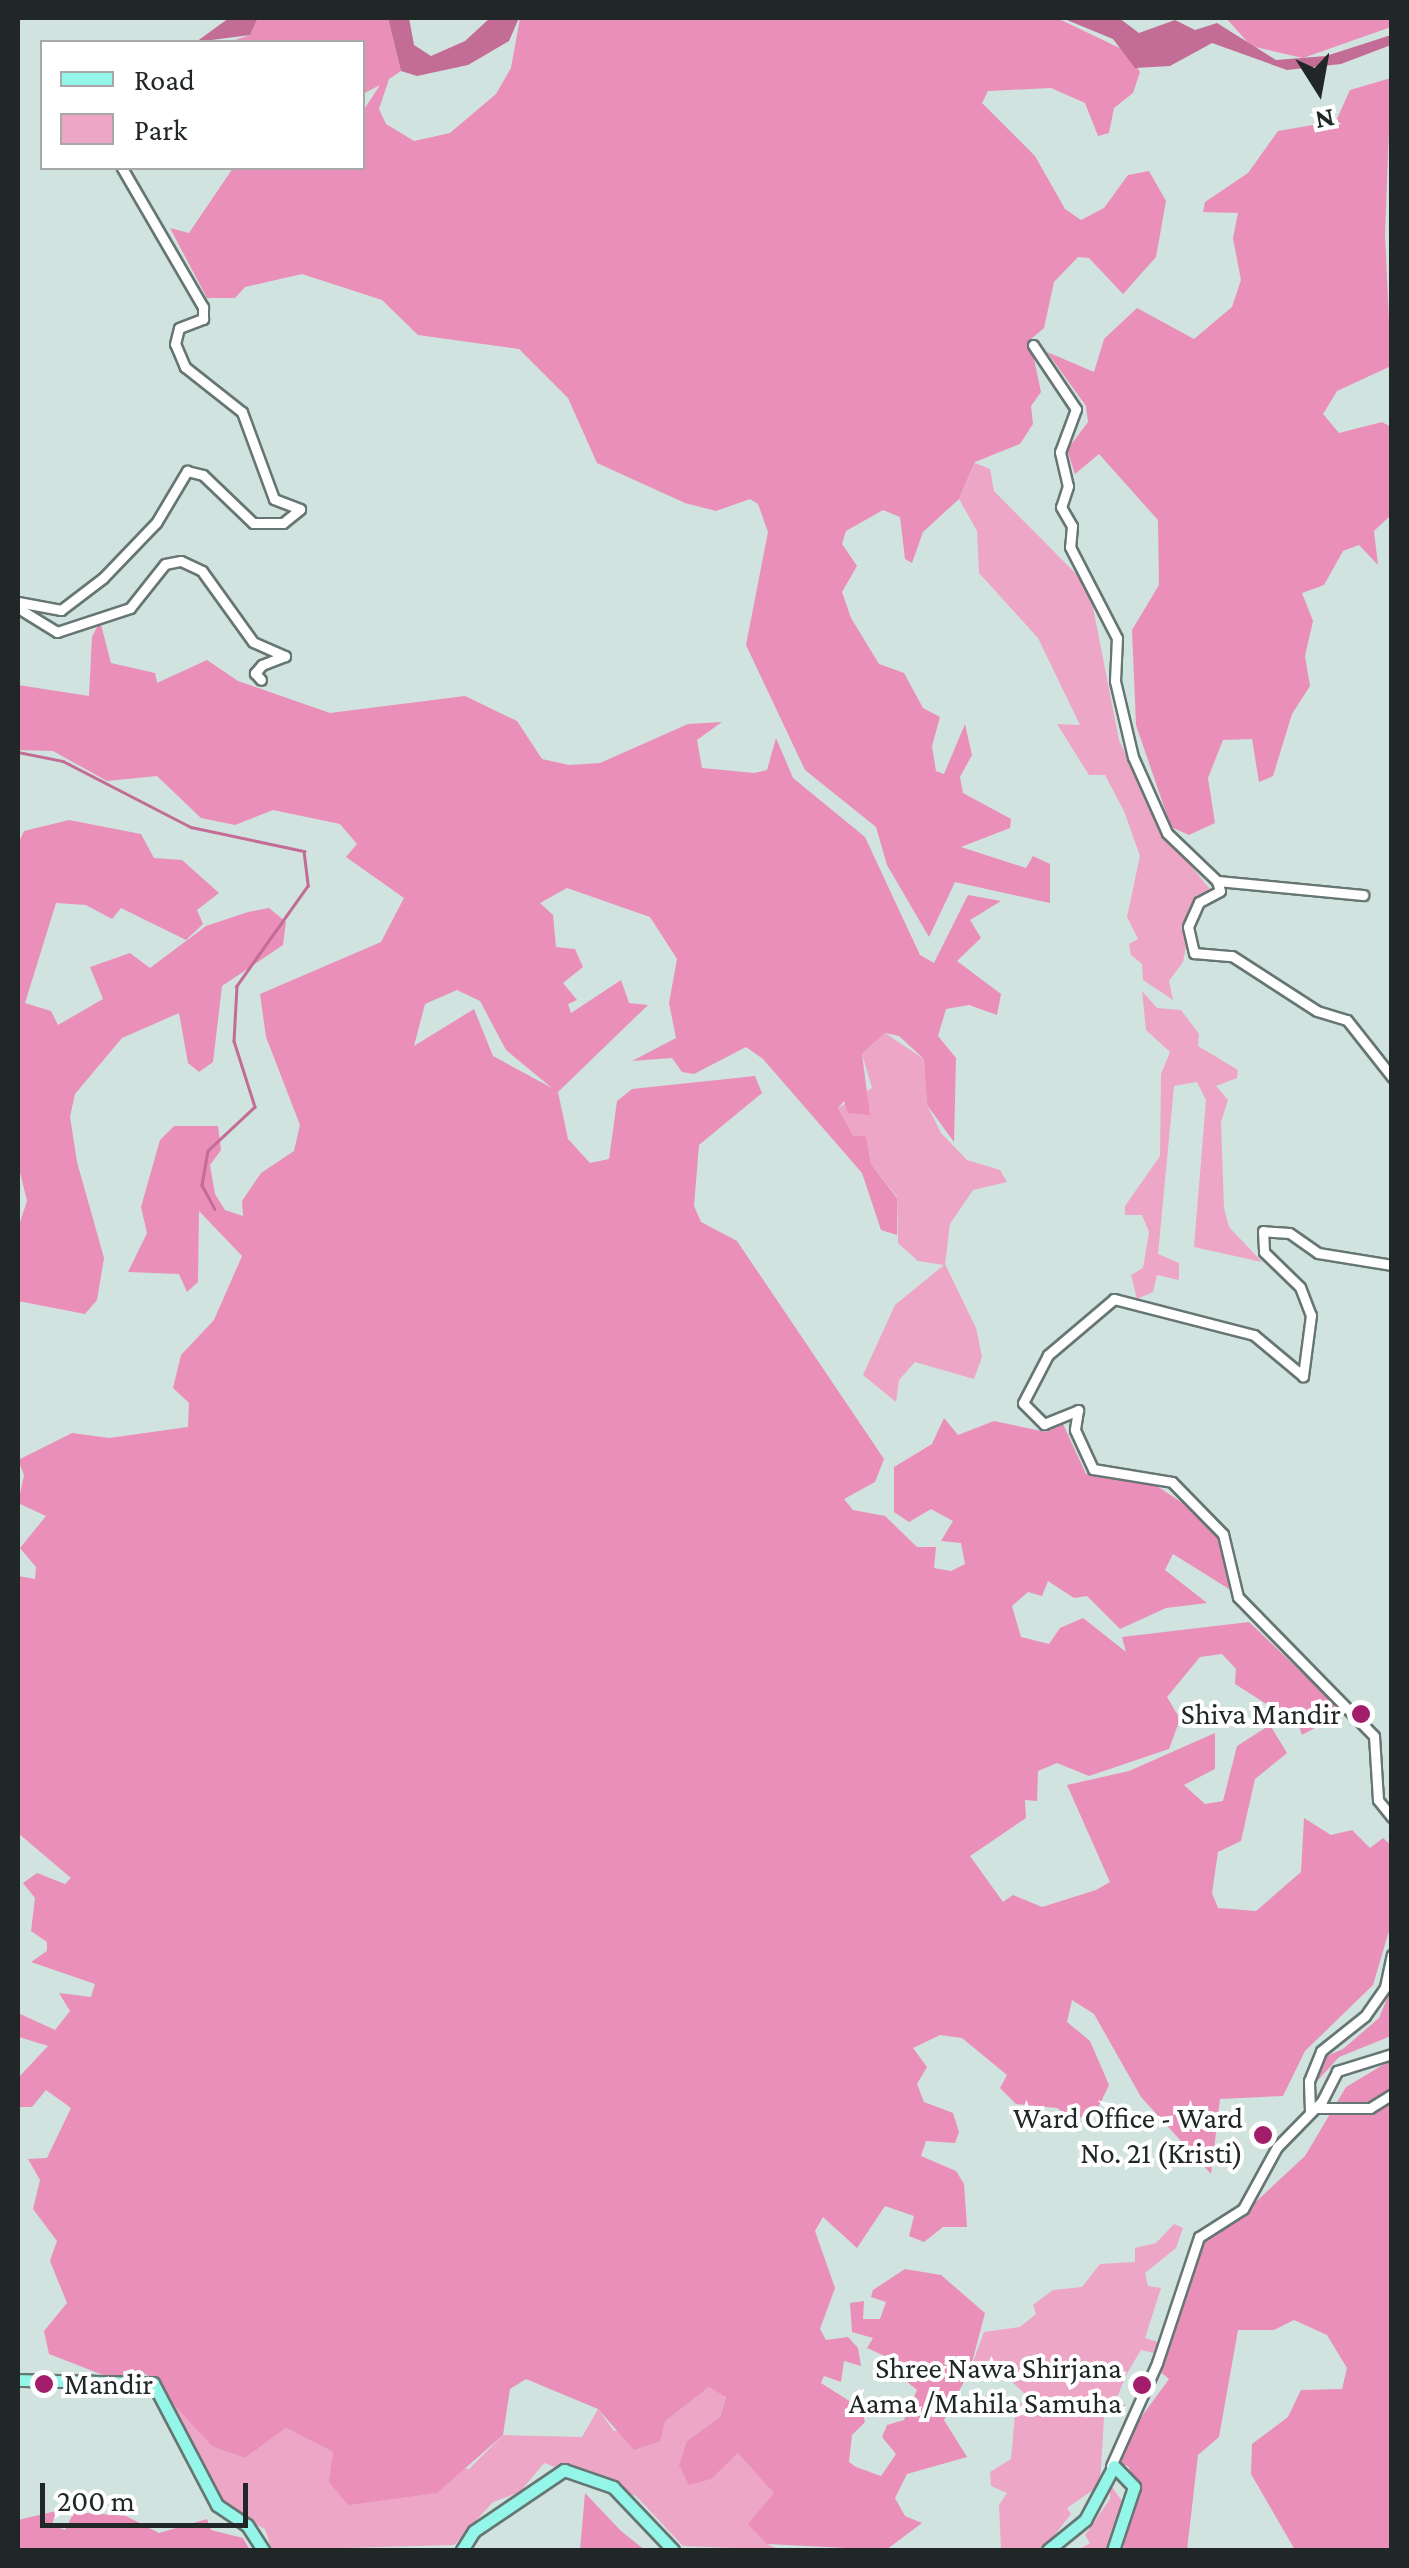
<!DOCTYPE html>
<html>
<head>
<meta charset="utf-8">
<style>
	body { margin:0 }
	#map { position:relative; width:1409px; height:2568px; overflow:hidden; background:#d1e3df; font-family:"Crimson Pro",serif }
	div>[style] { position:absolute }
	.green>* { inset:0; background:#eea6c6 }
	.forest>* { inset:0; background:#ea8fb9 }
	.water>* { inset:0; background:#c36c96 }
	.stream>* { height:2.5px; margin:-1.25px; padding:0 1.25px; transform-origin:1.25px; border-radius:1.25px; background:#c36c96 }
	.roads { filter:drop-shadow(2px 0 #667673) drop-shadow(-2px 0 #667673) drop-shadow(0 2px #667673) drop-shadow(0 -2px #667673) }
	.minor>* { height:9px; margin:-4.5px; padding:0 4.5px; transform-origin:4.5px; border-radius:4.5px; background:#fff }
	.major>* { height:11px; margin:-5.5px; padding:0 5.5px; transform-origin:5.5px; border-radius:5.5px; background:#94f5e9 }
	.dots>* { width:28px; height:28px; translate:-50% -50%; box-sizing:border-box; border:5px solid #fff; border-radius:50% }
	span { translate:-50% -50%; white-space:nowrap; text-align:center; line-height:1.15; -webkit-text-stroke:8px #fff; paint-order:stroke }
	.poi-label { font-size:30px; color:#202726 }
	.right { translate:-100% -50%; text-align:right }
	.left { translate:0 -50%; text-align:left }
	.frame { position:absolute; inset:0; border:20px solid #202726; pointer-events:none }
	.legend { position:absolute; left:40px; top:40px; width:325px; height:130px; box-sizing:border-box; background:#fff; border:2px solid #a6a9a8; margin:0; padding:12px 18px; list-style:none; font-size:30px; color:#202726 }
	.legend li { display:flex; align-items:center; gap:20px; height:50px }
	.legend b { width:50px; border:2px solid #a6a9a8 }
	.north { position:absolute; left:1269px; top:40px; width:100px; height:100px; -webkit-text-stroke:8px #fff; paint-order:stroke; rotate:169deg; font-size:28px; font-weight:700; line-height:40px; text-align:center; color:#202726 }
	.north::after { content:''; display:block; margin:auto; width:35px; height:45px; background:#202726; clip-path:polygon(50% 0,100% 100%,50% 72%,0 100%) }
	.scale { position:absolute; left:40px; top:2483px; width:208px; height:45px; box-sizing:border-box; border:5px solid #202726; border-top:0; padding-left:12px; font-size:30px; line-height:35px; white-space:nowrap; color:#202726; -webkit-text-stroke:8px #fff; paint-order:stroke }
</style>
</head>
<body>
<div id="map">
	<div class="green">
		<i style="clip-path:polygon(975px 463px,990px 469px,994px 491px,1089px 587px,1119px 740px,1161px 830px,1210px 889px,1196px 897px,1183px 962px,1169px 981px,1173px 1000px,1143px 980px,1142px 964px,1131px 955px,1129px 944px,1138px 939px,1127px 917px,1140px 856px,1124px 811px,1105px 775px,1089px 775px,1057px 724px,1080px 725px,1038px 638px,979px 573px,977px 531px,959px 499px)"></i>
		<i style="clip-path:polygon(1142px 991px,1157px 1008px,1181px 1010px,1199px 1034px,1198px 1046px,1238px 1070px,1237px 1078px,1216px 1086px,1228px 1100px,1221px 1122px,1224px 1208px,1229px 1227px,1262px 1262px,1194px 1247px,1206px 1100px,1197px 1082px,1174px 1086px,1158px 1254px,1179px 1263px,1179px 1280px,1157px 1275px,1153px 1292px,1137px 1299px,1131px 1275px,1143px 1268px,1149px 1232px,1142px 1215px,1125px 1215px,1125px 1206px,1160px 1156px,1161px 1074px,1170px 1052px,1146px 1030px)"></i>
		<i style="clip-path:polygon(885px 1033px,924px 1059px,927px 1105px,941px 1133px,967px 1160px,1000px 1170px,1007px 1182px,973px 1190px,950px 1224px,945px 1264px,976px 1328px,982px 1357px,974px 1379px,915px 1362px,899px 1380px,896px 1402px,863px 1375px,895px 1305px,944px 1265px,918px 1261px,898px 1243px,897px 1197px,871px 1164px,866px 1136px,853px 1137px,838px 1108px,872px 1088px,862px 1054px)"></i>
		<i style="clip-path:polygon(1174px 2224px,1183px 2228px,1176px 2248px,1145px 2273px,1148px 2286px,1161px 2288px,1145px 2338px,1158px 2342px,1154px 2353px,1141px 2350px,1126px 2375px,1117px 2398px,1126px 2406px,1104px 2416px,1100px 2485px,1067px 2508px,1071px 2514px,1043px 2550px,1001px 2550px,999px 2505px,1007px 2493px,991px 2486px,990px 2472px,1011px 2459px,1015px 2414px,1026px 2395px,993px 2364px,970px 2370px,984px 2332px,1020px 2327px,1036px 2314px,1033px 2305px,1053px 2290px,1082px 2287px,1100px 2264px,1135px 2262px,1135px 2248px,1156px 2243px)"></i>
		<i style="clip-path:polygon(709px 2387px,726px 2396px,720px 2417px,687px 2441px,711px 2478px,738px 2453px,753px 2462px,774px 2493px,765px 2509px,767px 2544px,780px 2550px,683px 2546px,636px 2496px,544px 2463px,520px 2492px,493px 2502px,454px 2545px,272px 2550px,265px 2529px,219px 2506px,213px 2483px,174px 2431px,174px 2402px,213px 2447px,245px 2458px,286px 2428px,333px 2452px,469px 2469px,503px 2435px,582px 2437px,598px 2409px,614px 2431px,664px 2421px)"></i>
		<i style="clip-path:polygon(1110px 2484px,1122px 2501px,1109px 2550px,1078px 2550px,1090px 2543px,1085px 2535px,1110px 2499px)"></i>
	</div>
	<div class="forest">
		<i style="clip-path:polygon(258px 18px,388px 18px,401px 71px,389px 79px,379px 109px,386px 124px,414px 141px,450px 133px,496px 94px,511px 68px,520px 18px,1057px 18px,1128px 52px,1140px 72px,1133px 93px,1114px 108px,1109px 133px,1098px 136px,1085px 103px,1051px 88px,988px 91px,982px 103px,1035px 156px,1065px 209px,1081px 220px,1104px 208px,1128px 175px,1149px 171px,1166px 201px,1156px 257px,1123px 294px,1089px 258px,1078px 257px,1054px 282px,1044px 328px,1030px 340px,1041px 392px,1031px 406px,1033px 424px,1020px 444px,975px 462px,959px 499px,923px 532px,912px 563px,905px 559px,900px 517px,883px 510px,846px 531px,842px 544px,857px 566px,842px 592px,851px 618px,879px 664px,904px 673px,923px 708px,940px 717px,932px 746px,936px 771px,944px 774px,965px 724px,972px 755px,960px 777px,963px 793px,1011px 819px,1010px 828px,961px 847px,1026px 868px,1033px 856px,1050px 864px,1050px 903px,955px 882px,929px 937px,887px 865px,876px 827px,805px 770px,746px 645px,768px 532px,758px 504px,750px 499px,716px 511px,685px 503px,597px 463px,568px 398px,519px 349px,418px 335px,382px 300px,302px 274px,245px 287px,235px 298px,207px 298px,170px 228px,189px 233px,233px 168px,362px 168px,363px 111px,380px 85px,363px 94px,362px 42px,229px 42px,250px 35px)"></i>
		<i style="clip-path:polygon(1226px 18px,1391px 18px,1391px 27px,1303px 58px,1251px 46px)"></i>
		<i style="clip-path:polygon(1391px 78px,1385px 234px,1391px 366px,1337px 391px,1323px 414px,1339px 433px,1382px 422px,1391px 427px,1391px 515px,1374px 531px,1378px 565px,1359px 545px,1343px 551px,1324px 585px,1302px 593px,1313px 621px,1305px 656px,1310px 686px,1292px 714px,1273px 776px,1259px 782px,1252px 739px,1223px 740px,1208px 778px,1215px 823px,1189px 835px,1171px 827px,1136px 725px,1132px 630px,1159px 585px,1158px 520px,1099px 454px,1075px 474px,1067px 450px,1088px 422px,1086px 406px,1047px 352px,1094px 372px,1104px 339px,1137px 308px,1194px 339px,1232px 307px,1241px 280px,1233px 238px,1238px 213px,1203px 212px,1205px 202px,1248px 173px,1278px 131px,1336px 121px,1350px 90px)"></i>
		<i style="clip-path:polygon(evenodd,100px 621px,111px 663px,155px 673px,157px 683px,207px 660px,238px 681px,330px 713px,465px 696px,517px 721px,542px 759px,569px 765px,600px 763px,688px 724px,722px 722px,697px 740px,702px 768px,754px 773px,767px 770px,776px 738px,793px 778px,865px 837px,920px 955px,934px 963px,968px 895px,1001px 901px,970px 920px,981px 938px,957px 961px,1001px 994px,997px 1015px,969px 1005px,946px 1009px,938px 1036px,956px 1058px,954px 1142px,927px 1105px,924px 1059px,899px 1036px,885px 1033px,862px 1054px,870px 1115px,848px 1113px,844px 1101px,838px 1108px,853px 1136px,866px 1136px,871px 1164px,897px 1198px,897px 1235px,881px 1230px,862px 1173px,763px 1059px,746px 1047px,694px 1074px,682px 1072px,672px 1058px,632px 1061px,676px 1038px,669px 1003px,677px 959px,650px 917px,567px 888px,540px 903px,553px 915px,556px 947px,575px 949px,583px 967px,563px 983px,577px 1000px,568px 1004px,571px 1013px,621px 980px,629px 1003px,648px 1005px,558px 1092px,568px 1139px,590px 1163px,609px 1159px,617px 1101px,632px 1089px,755px 1076px,762px 1093px,699px 1145px,694px 1206px,701px 1222px,737px 1241px,884px 1459px,875px 1482px,844px 1499px,853px 1510px,885px 1516px,917px 1547px,936px 1547px,934px 1568px,951px 1571px,965px 1564px,961px 1543px,941px 1541px,953px 1521px,931px 1509px,909px 1522px,894px 1512px,894px 1467px,932px 1444px,944px 1418px,958px 1435px,994px 1421px,1046px 1432px,1063px 1424px,1086px 1474px,1145px 1478px,1190px 1508px,1226px 1546px,1237px 1594px,1173px 1554px,1165px 1570px,1207px 1603px,1166px 1608px,1120px 1629px,1087px 1596px,1074px 1598px,1048px 1581px,1042px 1596px,1028px 1592px,1012px 1606px,1021px 1637px,1049px 1644px,1060px 1628px,1083px 1618px,1126px 1652px,1122px 1637px,1249px 1622px,1337px 1706px,1338px 1715px,1302px 1735px,1294px 1712px,1279px 1712px,1235px 1684px,1236px 1669px,1222px 1654px,1200px 1657px,1167px 1697px,1180px 1719px,1169px 1749px,1089px 1776px,1057px 1763px,1038px 1771px,1037px 1801px,1025px 1800px,1026px 1818px,970px 1856px,1003px 1902px,1013px 1895px,1042px 1907px,1096px 1890px,1110px 1882px,1067px 1785px,1129px 1771px,1215px 1733px,1215px 1769px,1184px 1785px,1205px 1804px,1223px 1801px,1237px 1746px,1270px 1725px,1287px 1753px,1255px 1779px,1241px 1841px,1218px 1852px,1212px 1893px,1218px 1908px,1256px 1911px,1301px 1872px,1304px 1818px,1331px 1835px,1352px 1830px,1370px 1848px,1383px 1838px,1391px 1845px,1391px 1924px,1373px 1985px,1305px 2051px,1283px 2096px,1220px 2099px,1211px 2174px,1141px 2097px,1094px 2014px,1072px 2000px,1067px 2022px,1090px 2041px,1109px 2085px,1098px 2108px,1074px 2121px,1057px 2108px,1016px 2104px,1000px 2088px,1007px 2075px,962px 2038px,940px 2035px,913px 2048px,927px 2067px,917px 2084px,924px 2102px,953px 2113px,959px 2132px,955px 2143px,926px 2141px,921px 2156px,956px 2171px,964px 2184px,967px 2227px,943px 2227px,924px 2242px,909px 2236px,914px 2216px,885px 2206px,857px 2248px,823px 2217px,815px 2231px,835px 2288px,820px 2329px,826px 2340px,848px 2337px,858px 2348px,861px 2366px,844px 2361px,841px 2382px,824px 2376px,821px 2383px,862px 2409px,865px 2422px,852px 2435px,849px 2462px,856px 2467px,881px 2476px,896px 2454px,882px 2437px,887px 2425px,904px 2420px,917px 2390px,894px 2371px,898px 2362px,867px 2348px,873px 2338px,852px 2332px,850px 2303px,864px 2301px,863px 2319px,880px 2319px,886px 2302px,871px 2297px,873px 2290px,905px 2269px,941px 2275px,985px 2313px,970px 2370px,944px 2420px,967px 2457px,907px 2474px,895px 2498px,905px 2516px,922px 2523px,886px 2550px,767px 2544px,748px 2524px,774px 2493px,738px 2453px,711px 2479px,689px 2485px,679px 2465px,687px 2441px,720px 2417px,726px 2397px,709px 2387px,665px 2421px,660px 2441px,634px 2450px,598px 2409px,526px 2379px,510px 2389px,503px 2435px,437px 2493px,348px 2505px,329px 2482px,333px 2452px,286px 2428px,245px 2458px,213px 2447px,146px 2374px,116px 2380px,49px 2354px,44px 2331px,67px 2303px,50px 2261px,57px 2241px,33px 2209px,40px 2180px,28px 2159px,47px 2158px,71px 2108px,46px 2090px,32px 2107px,18px 2107px,18px 2078px,48px 2046px,19px 2037px,18px 2013px,55px 2030px,70px 2011px,59px 1993px,91px 1997px,95px 1984px,31px 1962px,47px 1951px,47px 1942px,31px 1931px,35px 1898px,23px 1883px,37px 1873px,65px 1884px,71px 1878px,18px 1833px,18px 1576px,35px 1579px,36px 1567px,20px 1548px,46px 1516px,18px 1503px,24px 1475px,18px 1460px,72px 1433px,109px 1438px,188px 1427px,189px 1403px,173px 1388px,181px 1355px,214px 1320px,242px 1256px,199px 1211px,198px 1282px,187px 1292px,179px 1274px,128px 1272px,147px 1233px,141px 1207px,160px 1140px,174px 1126px,218px 1126px,221px 1150px,210px 1165px,215px 1194px,225px 1210px,243px 1216px,242px 1201px,261px 1173px,294px 1151px,300px 1125px,266px 1037px,260px 994px,381px 942px,404px 898px,346px 857px,357px 844px,340px 824px,273px 810px,235px 825px,201px 818px,157px 776px,107px 781px,53px 751px,18px 750px,18px 685px,89px 696px,92px 637px,100px 621px,457px 990px,480px 1001px,506px 1050px,552px 1088px,493px 1056px,474px 1009px,414px 1046px,425px 1004px,457px 990px)"></i>
		<i style="clip-path:polygon(69px 820px,141px 834px,154px 858px,182px 860px,219px 893px,197px 910px,203px 924px,186px 940px,121px 908px,112px 919px,86px 905px,56px 903px,25px 1003px,51px 1011px,58px 1025px,103px 999px,90px 967px,130px 953px,150px 968px,206px 926px,248px 912px,269px 908px,286px 922px,283px 945px,222px 986px,213px 1062px,199px 1072px,188px 1063px,179px 1013px,122px 1038px,75px 1094px,70px 1117px,77px 1162px,104px 1258px,97px 1300px,85px 1314px,18px 1301px,18px 1228px,27px 1201px,18px 1164px,18px 844px,24px 831px)"></i>
		<i style="clip-path:polygon(1391px 1989px,1391px 2036px,1339px 2057px,1308px 2091px,1311px 2063px,1343px 2049px,1379px 2018px)"></i>
		<i style="clip-path:polygon(1391px 2060px,1391px 2550px,1295px 2550px,1251px 2474px,1252px 2444px,1288px 2417px,1301px 2390px,1342px 2389px,1347px 2368px,1327px 2335px,1294px 2320px,1274px 2330px,1238px 2330px,1219px 2437px,1198px 2455px,1187px 2550px,1123px 2550px,1136px 2484px,1128px 2466px,1113px 2463px,1126px 2425px,1134px 2427px,1169px 2379px,1158px 2370px,1192px 2258px,1210px 2233px,1233px 2223px,1305px 2156px,1346px 2087px)"></i>
		<i style="clip-path:polygon(585px 2493px,621px 2531px,645px 2550px,580px 2550px)"></i>
		<i style="clip-path:polygon(56px 2511px,52px 2525px,65px 2530px,74px 2512px,126px 2516px,159px 2533px,207px 2519px,211px 2530px,243px 2538px,250px 2550px,18px 2550px,18px 2520px)"></i>
	</div>
	<div class="water">
		<i style="clip-path:polygon(229px 18px,258px 18px,250px 35px,196px 42px)"></i>
		<i style="clip-path:polygon(388px 18px,409px 18px,414px 45px,431px 56px,465px 41px,490px 18px,519px 18px,509px 41px,468px 65px,417px 76px,401px 71px)"></i>
		<i style="clip-path:polygon(1062px 18px,1119px 18px,1139px 33px,1175px 20px,1195px 30px,1217px 23px,1276px 60px,1326px 56px,1391px 35px,1391px 45px,1341px 64px,1287px 70px,1212px 43px,1170px 66px,1135px 68px,1113px 39px)"></i>
	</div>
	<div class="stream">
		<i style="left:18px;top:752px;width:46px;rotate:11.3deg"></i>
		<i style="left:63px;top:761px;width:144px;rotate:27.3deg"></i>
		<i style="left:191px;top:827px;width:116px;rotate:12deg"></i>
		<i style="left:304px;top:851px;width:35px;rotate:83deg"></i>
		<i style="left:308px;top:886px;width:123px;rotate:125.4deg"></i>
		<i style="left:237px;top:986px;width:55px;rotate:93.1deg"></i>
		<i style="left:234px;top:1041px;width:69px;rotate:72.3deg"></i>
		<i style="left:255px;top:1107px;width:64px;rotate:136.9deg"></i>
		<i style="left:208px;top:1151px;width:35px;rotate:100deg"></i>
		<i style="left:202px;top:1185px;width:27px;rotate:62deg"></i>
	</div>
	<div class="roads">
		<div class="minor">
			<i style="left:1033px;top:345px;width:77px;rotate:56.1deg"></i>
			<i style="left:1076px;top:409px;width:46px;rotate:110.4deg"></i>
			<i style="left:1060px;top:452px;width:35px;rotate:77deg"></i>
			<i style="left:1068px;top:486px;width:22px;rotate:108deg"></i>
			<i style="left:1061px;top:507px;width:22px;rotate:60deg"></i>
			<i style="left:1072px;top:526px;width:21px;rotate:95deg"></i>
			<i style="left:1070px;top:547px;width:102px;rotate:62.7deg"></i>
			<i style="left:1117px;top:638px;width:43px;rotate:92.7deg"></i>
			<i style="left:1115px;top:681px;width:78px;rotate:76.7deg"></i>
			<i style="left:1133px;top:757px;width:83px;rotate:65.9deg"></i>
			<i style="left:1167px;top:833px;width:69px;rotate:43.8deg"></i>
			<i style="left:1217px;top:881px;width:10px;rotate:73deg"></i>
			<i style="left:1220px;top:891px;width:24px;rotate:152deg"></i>
			<i style="left:1199px;top:902px;width:27px;rotate:114deg"></i>
			<i style="left:1188px;top:927px;width:27px;rotate:77deg"></i>
			<i style="left:1194px;top:953px;width:38px;rotate:5deg"></i>
			<i style="left:1232px;top:956px;width:101px;rotate:32.9deg"></i>
			<i style="left:1317px;top:1011px;width:31px;rotate:17deg"></i>
			<i style="left:1347px;top:1020px;width:73px;rotate:51.7deg"></i>
			<i style="left:18px;top:602px;width:44px;rotate:10.5deg"></i>
			<i style="left:61px;top:610px;width:53px;rotate:-37.3deg"></i>
			<i style="left:103px;top:578px;width:76px;rotate:-46.1deg"></i>
			<i style="left:156px;top:523px;width:61px;rotate:-59.2deg"></i>
			<i style="left:187px;top:471px;width:16px;rotate:14deg"></i>
			<i style="left:203px;top:475px;width:69px;rotate:43.8deg"></i>
			<i style="left:253px;top:523px;width:30px"></i>
			<i style="left:283px;top:523px;width:22px;rotate:-39deg"></i>
			<i style="left:300px;top:509px;width:28px;rotate:-159deg"></i>
			<i style="left:274px;top:499px;width:93px;rotate:-110.2deg"></i>
			<i style="left:242px;top:412px;width:73px;rotate:-141.7deg"></i>
			<i style="left:185px;top:367px;width:25px;rotate:-113deg"></i>
			<i style="left:175px;top:344px;width:16px;rotate:-76deg"></i>
			<i style="left:179px;top:328px;width:26px;rotate:-21deg"></i>
			<i style="left:203px;top:319px;width:12px;rotate:-90deg"></i>
			<i style="left:203px;top:307px;width:161px;rotate:-120.2deg"></i>
			<i style="left:18px;top:608px;width:46px;rotate:31.6deg"></i>
			<i style="left:57px;top:632px;width:77px;rotate:-18.2deg"></i>
			<i style="left:130px;top:608px;width:56px;rotate:-51.5deg"></i>
			<i style="left:165px;top:564px;width:16px;rotate:-11deg"></i>
			<i style="left:181px;top:561px;width:23px;rotate:25deg"></i>
			<i style="left:202px;top:571px;width:87px;rotate:54.3deg"></i>
			<i style="left:253px;top:642px;width:35px;rotate:24deg"></i>
			<i style="left:285px;top:656px;width:25px;rotate:159deg"></i>
			<i style="left:262px;top:665px;width:11px;rotate:131deg"></i>
			<i style="left:255px;top:673px;width:9px;rotate:49deg"></i>
			<i style="left:1217px;top:881px;width:147px;rotate:5.5deg"></i>
			<i style="left:1392px;top:1265px;width:75px;rotate:-170.8deg"></i>
			<i style="left:1318px;top:1253px;width:35px;rotate:-145deg"></i>
			<i style="left:1289px;top:1233px;width:26px;rotate:-176deg"></i>
			<i style="left:1263px;top:1231px;width:21px;rotate:87deg"></i>
			<i style="left:1264px;top:1252px;width:50px;rotate:44.2deg"></i>
			<i style="left:1300px;top:1287px;width:30px;rotate:69deg"></i>
			<i style="left:1311px;top:1315px;width:62px;rotate:97.5deg"></i>
			<i style="left:1303px;top:1376px;width:64px;rotate:-140.1deg"></i>
			<i style="left:1254px;top:1335px;width:145px;rotate:-165.6deg"></i>
			<i style="left:1114px;top:1299px;width:87px;rotate:139.7deg"></i>
			<i style="left:1048px;top:1355px;width:54px;rotate:117.5deg"></i>
			<i style="left:1023px;top:1403px;width:30px;rotate:45deg"></i>
			<i style="left:1044px;top:1424px;width:37px;rotate:-22deg"></i>
			<i style="left:1078px;top:1410px;width:20px;rotate:99deg"></i>
			<i style="left:1075px;top:1430px;width:43px;rotate:65.2deg"></i>
			<i style="left:1093px;top:1469px;width:80px;rotate:9.3deg"></i>
			<i style="left:1172px;top:1482px;width:73px;rotate:45.6deg"></i>
			<i style="left:1223px;top:1534px;width:65px;rotate:76.6deg"></i>
			<i style="left:1238px;top:1597px;width:194px;rotate:45.6deg"></i>
			<i style="left:1374px;top:1736px;width:64px;rotate:86.4deg"></i>
			<i style="left:1378px;top:1800px;width:22px;rotate:51deg"></i>
			<i style="left:1316px;top:2108px;width:54px"></i>
			<i style="left:1370px;top:2108px;width:26px;rotate:-32deg"></i>
			<i style="left:1310px;top:2111px;width:30px;rotate:-92deg"></i>
			<i style="left:1309px;top:2081px;width:32px;rotate:-68deg"></i>
			<i style="left:1321px;top:2051px;width:56px;rotate:-38.5deg"></i>
			<i style="left:1365px;top:2016px;width:35px;rotate:-55deg"></i>
			<i style="left:1385px;top:1987px;width:33px;rotate:-78deg"></i>
			<i style="left:1111px;top:2466px;width:113px;rotate:-65.9deg"></i>
			<i style="left:1157px;top:2363px;width:133px;rotate:-71.6deg"></i>
			<i style="left:1199px;top:2237px;width:52px;rotate:-32.5deg"></i>
			<i style="left:1243px;top:2209px;width:71px;rotate:-61.3deg"></i>
			<i style="left:1277px;top:2147px;width:64px;rotate:-45.6deg"></i>
			<i style="left:1322px;top:2101px;width:34px;rotate:-63deg"></i>
			<i style="left:1337px;top:2071px;width:58px;rotate:-17.2deg"></i>
		</div>
		<div class="major">
			<i style="left:18px;top:2380px;width:135px;rotate:1.3deg"></i>
			<i style="left:153px;top:2383px;width:138px;rotate:62.3deg"></i>
			<i style="left:217px;top:2505px;width:36px;rotate:34deg"></i>
			<i style="left:247px;top:2525px;width:30px;rotate:57deg"></i>
			<i style="left:462px;top:2550px;width:22px;rotate:-58deg"></i>
			<i style="left:474px;top:2531px;width:109px;rotate:-34.1deg"></i>
			<i style="left:564px;top:2470px;width:52px;rotate:19.1deg"></i>
			<i style="left:613px;top:2487px;width:87px;rotate:46.4deg"></i>
			<i style="left:1048px;top:2550px;width:48px;rotate:-39deg"></i>
			<i style="left:1085px;top:2520px;width:61px;rotate:-61.8deg"></i>
			<i style="left:1114px;top:2466px;width:29px;rotate:46deg"></i>
			<i style="left:1134px;top:2487px;width:66px;rotate:108.4deg"></i>
		</div>
	</div>
	<div class="dots">
		<i style="left:1361px;top:1714px;background:#a21d6a"></i>
		<i style="left:1263px;top:2135px;background:#a21d6a"></i>
		<i style="left:44px;top:2384px;background:#a21d6a"></i>
		<i style="left:1142px;top:2385px;background:#a21d6a"></i>
	</div>
	<div class="poi-label">
		<span class="right" style="left:1341px;top:1714px">Shiva Mandir</span>
		<span class="right" style="left:1243px;top:2135px">Ward Office - Ward<br>No. 21 (Kristi)</span>
		<span class="right" style="left:1122px;top:2385px">Shree Nawa Shirjana<br>Aama /Mahila Samuha</span>
		<span class="left" style="left:64px;top:2384px">Mandir</span>
	</div>
	<div class="frame"></div>
	<ul class="legend">
	<li><b style="height:12px;background:#94f5e9"></b>Road</li>
	<li><b style="height:28px;background:#eea6c6"></b>Park</li>
	</ul>
	<div class="north">N</div>
	<div class="scale">200 m</div>
</div>
</body>
</html>
